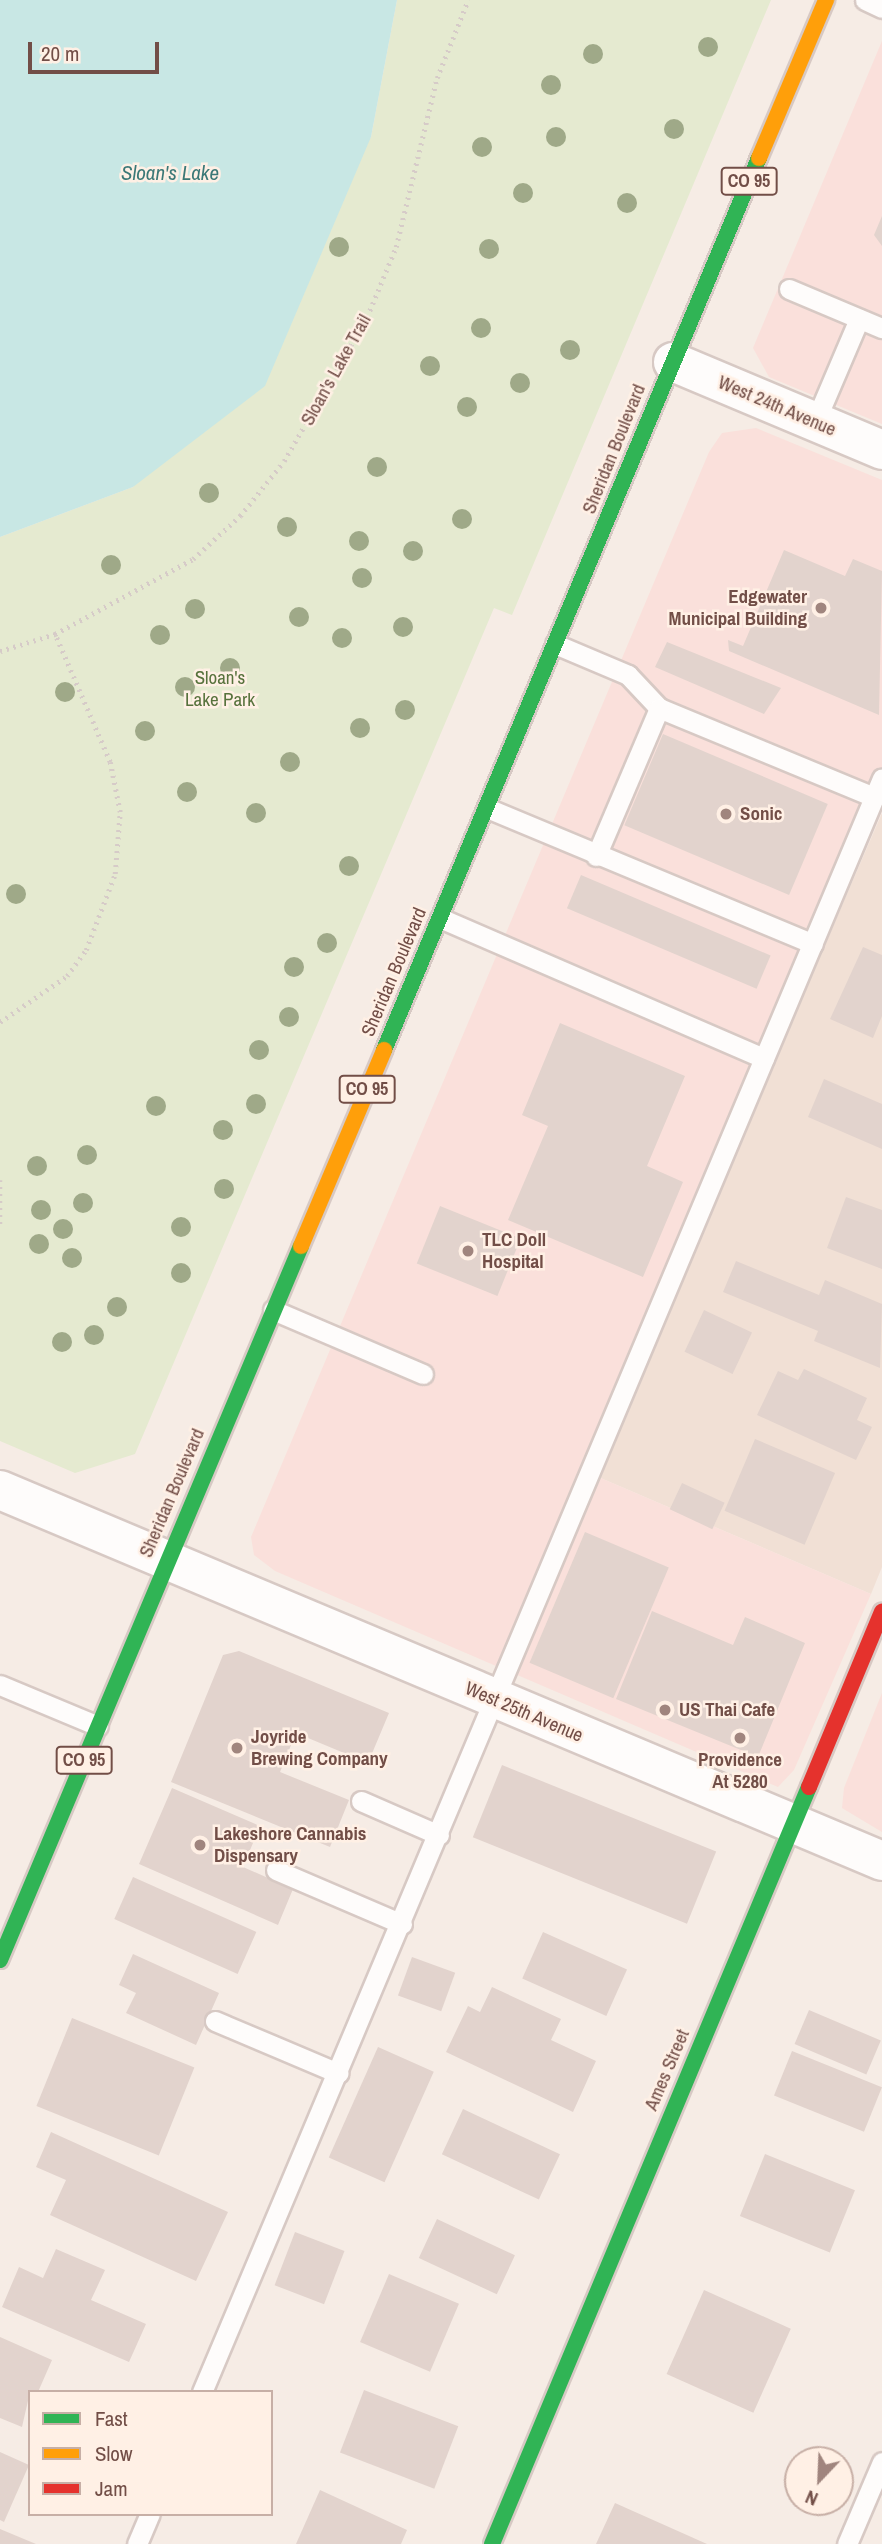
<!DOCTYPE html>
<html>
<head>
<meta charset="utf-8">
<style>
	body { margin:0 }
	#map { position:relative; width:882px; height:2544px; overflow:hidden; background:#f6ece5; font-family:"Archivo Narrow",sans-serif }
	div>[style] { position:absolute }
	.residential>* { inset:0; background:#f1e0d5 }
	.commercial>* { inset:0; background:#fae0db }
	.green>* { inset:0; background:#e5ead0 }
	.water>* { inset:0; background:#c8e7e4 }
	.building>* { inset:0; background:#e2d3cd; transform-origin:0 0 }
	.path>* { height:4.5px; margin-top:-2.25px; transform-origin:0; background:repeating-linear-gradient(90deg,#d6cbc8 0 2px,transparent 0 7px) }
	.roads { filter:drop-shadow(2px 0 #d7c9c4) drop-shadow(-2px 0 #d7c9c4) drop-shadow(0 2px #d7c9c4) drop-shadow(0 -2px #d7c9c4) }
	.lane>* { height:19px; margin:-9.5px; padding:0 9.5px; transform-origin:9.5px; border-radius:9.5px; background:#fefcfb }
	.street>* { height:38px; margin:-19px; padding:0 19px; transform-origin:19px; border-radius:19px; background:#fefcfb }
	.fast>* { height:16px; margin:-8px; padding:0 8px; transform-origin:8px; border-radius:8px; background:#30b455 }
	.slow>* { height:16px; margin:-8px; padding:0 8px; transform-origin:8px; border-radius:8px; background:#ff9f0a }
	.jam>* { height:16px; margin:-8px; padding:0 8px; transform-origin:8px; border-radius:8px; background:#e5322d }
	.trees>* { width:20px; height:20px; margin:-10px; border-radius:50%; background:#9fa988 }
	.dots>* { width:19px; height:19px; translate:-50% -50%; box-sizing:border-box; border:4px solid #fff0e5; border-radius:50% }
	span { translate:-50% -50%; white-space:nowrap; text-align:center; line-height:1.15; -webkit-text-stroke:5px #fff0e5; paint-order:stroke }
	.shield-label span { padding:2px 5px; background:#fff0e5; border:2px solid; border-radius:5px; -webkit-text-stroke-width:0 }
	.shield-label { font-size:18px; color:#724e47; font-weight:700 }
	.street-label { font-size:19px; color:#724e47 }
	.poi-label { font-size:19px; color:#724e47; font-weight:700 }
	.right { translate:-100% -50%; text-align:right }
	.left { translate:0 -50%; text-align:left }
	.park-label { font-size:19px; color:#57723c }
	.water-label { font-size:21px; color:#3b7877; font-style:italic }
	.legend { position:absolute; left:28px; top:2390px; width:245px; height:126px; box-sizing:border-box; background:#fff0e5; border:2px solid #c7afa6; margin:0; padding:9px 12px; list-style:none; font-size:21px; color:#724e47 }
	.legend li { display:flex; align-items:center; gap:14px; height:35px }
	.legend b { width:35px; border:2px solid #c7afa6 }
	.north { position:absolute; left:784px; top:2446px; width:70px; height:70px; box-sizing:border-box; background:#fff0e5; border:2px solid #c7afa6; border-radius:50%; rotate:203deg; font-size:19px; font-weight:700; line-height:28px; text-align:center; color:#724e47 }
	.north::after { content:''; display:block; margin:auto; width:24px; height:32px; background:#a0857e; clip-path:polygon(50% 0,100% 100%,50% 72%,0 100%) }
	.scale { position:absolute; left:28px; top:42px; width:131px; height:32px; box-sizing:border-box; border:4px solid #724e47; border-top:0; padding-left:9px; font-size:21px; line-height:24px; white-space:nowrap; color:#724e47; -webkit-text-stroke:5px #fff0e5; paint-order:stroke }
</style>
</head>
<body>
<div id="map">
	<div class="residential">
		<i style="clip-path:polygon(882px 813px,882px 1567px,871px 1594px,596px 1476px)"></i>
	</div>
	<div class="commercial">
		<i style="clip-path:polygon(882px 41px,882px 424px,769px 377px,753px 348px)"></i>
		<i style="clip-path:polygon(756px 428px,882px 480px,882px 811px,596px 1476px,871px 1594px,794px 1770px,778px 1787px,275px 1571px,254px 1555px,251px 1537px,709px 452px,722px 433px)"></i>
		<i style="clip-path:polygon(882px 1693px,882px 1832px,842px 1808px,844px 1788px)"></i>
	</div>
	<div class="green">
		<i style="clip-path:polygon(397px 0,771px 0,512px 615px,494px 608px,135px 1454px,75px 1473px,0 1441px,0 537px,133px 487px,371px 137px)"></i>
	</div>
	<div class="water">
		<i style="clip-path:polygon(0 0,397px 0,371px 137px,265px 386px,133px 487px,0 537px)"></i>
	</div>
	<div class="building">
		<i style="clip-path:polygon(882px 216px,882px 246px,874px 235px)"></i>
		<i style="clip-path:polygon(784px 550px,845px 576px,853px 559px,882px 571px,879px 715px,729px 651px,728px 640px,743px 646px)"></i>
		<i style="clip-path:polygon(667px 642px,781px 688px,764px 714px,655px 667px)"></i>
		<i style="left:663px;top:734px;width:179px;height:99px;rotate:23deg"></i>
		<i style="left:581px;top:875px;width:206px;height:36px;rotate:23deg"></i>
		<i style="clip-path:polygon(863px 947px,882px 955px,882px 1016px,873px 1038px,830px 1019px)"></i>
		<i style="clip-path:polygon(560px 1023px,685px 1076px,647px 1166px,683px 1182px,643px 1277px,508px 1220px,548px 1126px,522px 1115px)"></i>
		<i style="clip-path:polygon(824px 1079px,882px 1104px,882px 1149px,808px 1117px)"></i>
		<i style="clip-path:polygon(846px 1197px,882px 1210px,882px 1269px,827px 1248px)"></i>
		<i style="left:440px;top:1206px;width:87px;height:62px;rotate:22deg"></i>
		<i style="clip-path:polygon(736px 1261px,819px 1295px,825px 1280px,882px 1304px,880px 1368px,814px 1341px,818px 1331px,723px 1292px)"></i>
		<i style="left:704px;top:1310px;width:53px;height:46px;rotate:25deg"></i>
		<i style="clip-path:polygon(804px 1369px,867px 1398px,857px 1420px,872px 1427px,856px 1460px,757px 1415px,778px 1371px,798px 1380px)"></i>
		<i style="left:755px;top:1439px;width:87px;height:78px;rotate:23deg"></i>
		<i style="left:682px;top:1483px;width:47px;height:29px;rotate:25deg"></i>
		<i style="left:585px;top:1532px;width:91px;height:142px;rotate:23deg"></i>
		<i style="clip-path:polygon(652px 1611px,733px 1645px,745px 1617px,805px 1643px,758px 1757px,616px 1699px)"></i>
		<i style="clip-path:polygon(239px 1651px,389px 1713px,368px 1763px,296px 1733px,280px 1772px,349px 1800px,330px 1847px,171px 1782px,223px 1655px)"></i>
		<i style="left:502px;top:1765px;width:231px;height:78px;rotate:22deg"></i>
		<i style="clip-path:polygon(172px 1788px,260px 1826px,243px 1867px,293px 1889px,278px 1925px,139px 1864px)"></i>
		<i style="left:133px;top:1877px;width:135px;height:46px;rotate:24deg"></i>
		<i style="left:543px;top:1932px;width:92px;height:51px;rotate:24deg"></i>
		<i style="clip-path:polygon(133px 1954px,219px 1993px,196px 2045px,126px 2013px,136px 1993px,119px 1985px)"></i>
		<i style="left:412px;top:1957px;width:46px;height:41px;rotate:20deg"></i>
		<i style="clip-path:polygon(492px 1987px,561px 2019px,551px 2040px,596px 2061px,573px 2112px,446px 2052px,468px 2006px,480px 2012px)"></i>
		<i style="left:809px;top:2010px;width:78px;height:37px;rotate:23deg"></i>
		<i style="left:72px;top:2018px;width:132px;height:95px;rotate:22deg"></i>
		<i style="left:378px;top:2047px;width:61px;height:121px;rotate:24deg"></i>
		<i style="left:792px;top:2051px;width:97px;height:48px;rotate:22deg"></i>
		<i style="left:463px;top:2109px;width:107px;height:50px;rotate:25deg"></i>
		<i style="clip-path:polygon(51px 2132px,228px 2212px,196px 2281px,50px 2215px,66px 2180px,36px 2167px)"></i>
		<i style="left:765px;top:2154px;width:97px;height:67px;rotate:22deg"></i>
		<i style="left:437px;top:2219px;width:86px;height:43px;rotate:25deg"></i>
		<i style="left:295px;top:2232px;width:53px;height:57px;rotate:21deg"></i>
		<i style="clip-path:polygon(56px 2249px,105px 2270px,91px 2300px,146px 2324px,129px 2362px,2px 2307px,19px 2267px,43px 2278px)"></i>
		<i style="left:389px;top:2274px;width:76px;height:74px;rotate:23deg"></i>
		<i style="left:704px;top:2290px;width:95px;height:92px;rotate:24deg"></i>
		<i style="clip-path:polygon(0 2337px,52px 2360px,38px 2392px,30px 2392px,22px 2427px,0 2418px)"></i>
		<i style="left:364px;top:2390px;width:101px;height:67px;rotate:21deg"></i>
		<i style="clip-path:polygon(0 2452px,29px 2465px,4px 2522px,0 2520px)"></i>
		<i style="clip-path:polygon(320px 2490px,407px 2530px,401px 2544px,296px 2544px)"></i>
		<i style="clip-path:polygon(615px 2503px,707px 2544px,596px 2544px)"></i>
		<i style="clip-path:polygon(0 2529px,36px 2544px,0 2544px)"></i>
	</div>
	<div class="path">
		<i style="left:0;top:651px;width:58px;rotate:-17.2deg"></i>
		<i style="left:55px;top:634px;width:157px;rotate:-28.5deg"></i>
		<i style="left:193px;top:559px;width:64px;rotate:-42.5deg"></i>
		<i style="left:240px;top:516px;width:70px;rotate:-51.3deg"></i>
		<i style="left:284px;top:461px;width:166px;rotate:-60deg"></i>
		<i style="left:367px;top:317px;width:76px;rotate:-67.5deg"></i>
		<i style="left:396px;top:247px;width:174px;rotate:-76.4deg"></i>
		<i style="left:437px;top:78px;width:84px;rotate:-68.3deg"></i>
		<i style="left:0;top:1022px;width:81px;rotate:-34.5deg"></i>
		<i style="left:67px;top:976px;width:32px;rotate:-54deg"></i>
		<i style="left:86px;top:950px;width:81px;rotate:-69.1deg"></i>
		<i style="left:115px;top:874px;width:62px;rotate:-85.4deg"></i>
		<i style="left:120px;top:812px;width:51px;rotate:-101.3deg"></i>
		<i style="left:110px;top:762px;width:139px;rotate:-113.3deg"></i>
		<i style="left:0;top:1180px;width:44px;rotate:90deg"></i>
	</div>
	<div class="roads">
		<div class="lane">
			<i style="left:865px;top:0;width:19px;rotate:25deg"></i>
			<i style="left:789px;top:289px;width:101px;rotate:22.8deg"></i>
			<i style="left:815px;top:422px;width:112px;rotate:-66.9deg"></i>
			<i style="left:555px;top:644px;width:79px;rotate:23deg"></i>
			<i style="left:628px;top:675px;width:45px;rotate:46.8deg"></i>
			<i style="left:659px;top:708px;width:233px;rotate:22.5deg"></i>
			<i style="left:487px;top:808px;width:353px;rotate:22.6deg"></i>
			<i style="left:596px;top:856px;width:161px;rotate:-66.9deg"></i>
			<i style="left:440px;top:918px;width:353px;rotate:23.4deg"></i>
			<i style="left:273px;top:1310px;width:163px;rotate:23.1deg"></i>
			<i style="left:0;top:1685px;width:106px;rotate:22.7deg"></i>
			<i style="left:361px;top:1801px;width:85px;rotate:23.6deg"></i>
			<i style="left:276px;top:1870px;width:137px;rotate:23.2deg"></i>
			<i style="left:215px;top:2021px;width:134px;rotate:22.9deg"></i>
			<i style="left:202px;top:2392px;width:1751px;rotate:-67.15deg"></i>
			<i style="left:137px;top:2544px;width:33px;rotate:-67deg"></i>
			<i style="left:847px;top:2544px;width:89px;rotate:-66.9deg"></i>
		</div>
		<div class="street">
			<i style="left:673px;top:362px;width:227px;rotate:22.8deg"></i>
			<i style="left:0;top:1490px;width:957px;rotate:22.81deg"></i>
		</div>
		<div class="fast">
			<i style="left:384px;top:1050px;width:968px;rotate:-67.2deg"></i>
			<i style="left:0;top:1960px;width:775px;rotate:-67.14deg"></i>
			<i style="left:492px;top:2544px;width:821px;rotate:-67.28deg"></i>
		</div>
		<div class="slow">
			<i style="left:759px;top:158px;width:172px;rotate:-67deg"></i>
			<i style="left:301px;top:1246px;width:213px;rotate:-67deg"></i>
		</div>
		<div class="jam">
			<i style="left:809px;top:1787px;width:190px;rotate:-67.4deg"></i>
		</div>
	</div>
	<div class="trees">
		<i style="left:708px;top:47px"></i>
		<i style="left:593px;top:54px"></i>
		<i style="left:551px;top:85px"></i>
		<i style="left:674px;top:129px"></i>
		<i style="left:556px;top:137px"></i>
		<i style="left:482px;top:147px"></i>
		<i style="left:523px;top:193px"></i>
		<i style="left:627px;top:203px"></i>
		<i style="left:339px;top:247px"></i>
		<i style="left:489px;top:249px"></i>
		<i style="left:481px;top:328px"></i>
		<i style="left:570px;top:350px"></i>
		<i style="left:430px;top:366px"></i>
		<i style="left:520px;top:383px"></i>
		<i style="left:467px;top:407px"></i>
		<i style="left:377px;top:467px"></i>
		<i style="left:209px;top:493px"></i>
		<i style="left:462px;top:519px"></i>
		<i style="left:287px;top:527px"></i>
		<i style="left:359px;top:541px"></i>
		<i style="left:413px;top:551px"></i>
		<i style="left:111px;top:565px"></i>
		<i style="left:362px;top:578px"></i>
		<i style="left:195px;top:609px"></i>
		<i style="left:299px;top:617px"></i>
		<i style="left:403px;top:627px"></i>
		<i style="left:160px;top:635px"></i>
		<i style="left:342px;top:638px"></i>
		<i style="left:230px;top:668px"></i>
		<i style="left:185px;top:687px"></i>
		<i style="left:65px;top:692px"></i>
		<i style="left:405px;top:710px"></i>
		<i style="left:360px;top:728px"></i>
		<i style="left:145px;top:731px"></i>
		<i style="left:290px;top:762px"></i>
		<i style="left:187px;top:792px"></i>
		<i style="left:256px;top:813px"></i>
		<i style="left:349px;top:866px"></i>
		<i style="left:16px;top:894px"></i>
		<i style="left:327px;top:943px"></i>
		<i style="left:294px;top:967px"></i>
		<i style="left:289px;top:1017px"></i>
		<i style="left:259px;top:1050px"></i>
		<i style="left:256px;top:1104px"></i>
		<i style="left:156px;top:1106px"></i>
		<i style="left:223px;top:1130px"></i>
		<i style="left:87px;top:1155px"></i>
		<i style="left:37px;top:1166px"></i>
		<i style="left:224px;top:1189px"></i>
		<i style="left:83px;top:1203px"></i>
		<i style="left:41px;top:1210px"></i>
		<i style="left:181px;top:1227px"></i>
		<i style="left:63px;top:1229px"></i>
		<i style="left:39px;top:1244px"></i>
		<i style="left:72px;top:1258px"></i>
		<i style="left:181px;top:1273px"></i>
		<i style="left:117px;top:1307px"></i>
		<i style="left:94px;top:1335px"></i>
		<i style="left:62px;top:1342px"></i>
	</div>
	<div class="dots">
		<i style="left:821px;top:608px;background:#a0857e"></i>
		<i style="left:726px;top:814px;background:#a0857e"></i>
		<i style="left:468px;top:1251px;background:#a0857e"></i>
		<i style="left:665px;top:1710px;background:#a0857e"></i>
		<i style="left:740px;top:1738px;background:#a0857e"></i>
		<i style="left:237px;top:1748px;background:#a0857e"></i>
		<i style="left:200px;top:1845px;background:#a0857e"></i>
	</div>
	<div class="shield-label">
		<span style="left:749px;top:181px">CO 95</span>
		<span style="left:367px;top:1089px">CO 95</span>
		<span style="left:84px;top:1760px">CO 95</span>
	</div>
	<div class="street-label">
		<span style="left:336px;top:370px;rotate:-61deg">Sloan's Lake Trail</span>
		<span style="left:777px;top:406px;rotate:23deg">West 24th Avenue</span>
		<span style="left:614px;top:449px;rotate:-68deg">Sheridan Boulevard</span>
		<span style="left:394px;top:972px;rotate:-67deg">Sheridan Boulevard</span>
		<span style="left:172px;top:1493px;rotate:-67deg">Sheridan Boulevard</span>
		<span style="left:524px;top:1712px;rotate:23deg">West 25th Avenue</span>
		<span style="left:667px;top:2070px;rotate:-67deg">Ames Street</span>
	</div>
	<div class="poi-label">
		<span class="right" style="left:807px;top:608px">Edgewater<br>Municipal Building</span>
		<span class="left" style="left:740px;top:814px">Sonic</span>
		<span class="left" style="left:482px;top:1251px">TLC Doll<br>Hospital</span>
		<span class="left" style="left:679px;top:1710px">US Thai Cafe</span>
		<span class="left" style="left:251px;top:1748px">Joyride<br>Brewing Company</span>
		<span style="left:740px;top:1771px">Providence<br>At 5280</span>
		<span class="left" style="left:214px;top:1845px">Lakeshore Cannabis<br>Dispensary</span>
	</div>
	<div class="park-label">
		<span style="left:220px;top:689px">Sloan's<br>Lake Park</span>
	</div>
	<div class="water-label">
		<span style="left:170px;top:173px">Sloan's Lake</span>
	</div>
	<ul class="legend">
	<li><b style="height:9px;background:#30b455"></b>Fast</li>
	<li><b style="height:9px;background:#ff9f0a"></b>Slow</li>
	<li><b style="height:9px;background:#e5322d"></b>Jam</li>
	</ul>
	<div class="north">N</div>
	<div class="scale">20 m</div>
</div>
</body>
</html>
